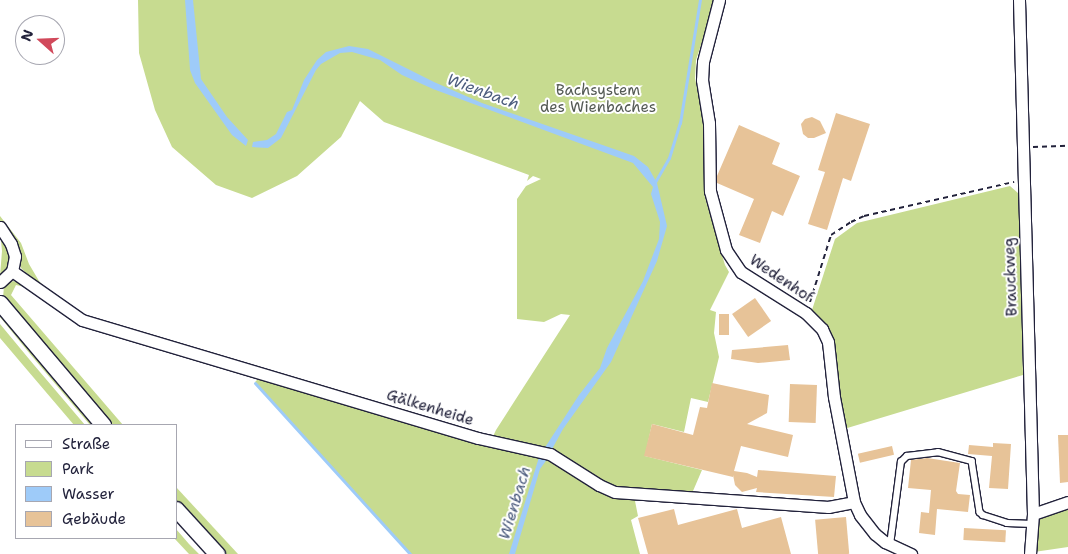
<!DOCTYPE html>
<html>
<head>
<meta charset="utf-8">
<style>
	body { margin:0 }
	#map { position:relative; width:1068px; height:554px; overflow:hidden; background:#fff; font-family:"Shantell Sans",sans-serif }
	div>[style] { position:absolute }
	.green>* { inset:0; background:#c7db90 }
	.water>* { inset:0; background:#9ecbf9 }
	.stream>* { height:3px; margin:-1.5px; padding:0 1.5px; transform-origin:1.5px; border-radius:1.5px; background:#9ecbf9 }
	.building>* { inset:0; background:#e7c398; transform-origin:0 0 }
	.path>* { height:2px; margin-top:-1px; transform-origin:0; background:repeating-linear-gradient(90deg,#22223b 0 5px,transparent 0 9px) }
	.roads { filter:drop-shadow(1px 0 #22223b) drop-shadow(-1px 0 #22223b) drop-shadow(0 1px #22223b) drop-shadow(0 -1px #22223b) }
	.lane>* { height:5.5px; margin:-2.75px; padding:0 2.75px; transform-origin:2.75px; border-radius:2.75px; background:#fff }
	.street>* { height:11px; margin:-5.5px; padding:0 5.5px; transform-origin:5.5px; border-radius:5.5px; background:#fff }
	.secondary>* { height:15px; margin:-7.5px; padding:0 7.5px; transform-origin:7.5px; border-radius:7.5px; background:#fff }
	span { translate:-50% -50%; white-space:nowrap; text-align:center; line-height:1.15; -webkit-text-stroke:4px #fff; paint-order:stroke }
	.park-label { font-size:15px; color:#545a54 }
	.street-label { font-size:15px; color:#22223b }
	.water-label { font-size:16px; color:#4d5d7e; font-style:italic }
	.legend { position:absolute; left:15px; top:424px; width:162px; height:115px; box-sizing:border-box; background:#fff; border:1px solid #a7a7b1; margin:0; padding:6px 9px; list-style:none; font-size:15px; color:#22223b }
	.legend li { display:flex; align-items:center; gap:10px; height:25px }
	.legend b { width:25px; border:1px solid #a7a7b1 }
	.north { position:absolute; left:15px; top:15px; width:50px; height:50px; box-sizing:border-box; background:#fff; border:1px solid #a7a7b1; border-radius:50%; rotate:290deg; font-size:14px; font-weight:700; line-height:20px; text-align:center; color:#22223b }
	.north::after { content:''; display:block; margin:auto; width:18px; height:22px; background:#d1495b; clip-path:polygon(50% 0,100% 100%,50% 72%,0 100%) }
</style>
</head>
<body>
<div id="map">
	<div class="green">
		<i style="clip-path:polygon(138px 0,723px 0,714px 6px,696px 60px,695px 78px,706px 133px,704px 194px,725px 265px,729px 272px,710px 310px,716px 312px,714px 333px,719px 357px,708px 402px,691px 398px,684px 432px,652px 424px,645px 456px,702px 470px,693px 491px,633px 491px,638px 516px,631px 520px,640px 554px,411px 554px,255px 382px,260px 377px,489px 445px,496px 430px,570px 315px,561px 314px,544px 322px,517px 319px,517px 199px,526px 186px,541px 179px,533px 176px,527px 181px,529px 175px,384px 122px,360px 101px,341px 137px,297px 176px,252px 198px,216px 185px,172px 147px,155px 110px,139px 53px)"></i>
		<i style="clip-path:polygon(1010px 186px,1019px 194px,1023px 375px,844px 429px,837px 387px,834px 341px,827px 325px,812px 310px,835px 239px,857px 223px)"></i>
		<i style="clip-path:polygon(0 216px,21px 243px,29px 264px,39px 281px,48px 291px,76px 311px,95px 320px,240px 361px,239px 363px,87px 319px,32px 279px,21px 268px,0 223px)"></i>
		<i style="clip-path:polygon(0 231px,10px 250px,9px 266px,0 276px,2px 251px)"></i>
		<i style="clip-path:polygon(13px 281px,30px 285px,77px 321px,235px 369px,85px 326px,63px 314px,29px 288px,16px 285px,11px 295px,123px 425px,110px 425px,3px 298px,4px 286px)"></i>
		<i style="clip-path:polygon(0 312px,95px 425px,90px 425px,30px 354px,0 317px)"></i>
		<i style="clip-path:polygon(0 324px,34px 365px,85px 425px,74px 425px,28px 371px,0 338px)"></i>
		<i style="clip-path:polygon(176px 487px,238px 554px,225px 554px,176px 501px)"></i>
		<i style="clip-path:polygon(1068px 507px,1068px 547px,1034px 552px,1038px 518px)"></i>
		<i style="clip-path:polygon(176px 529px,189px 544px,199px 554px,189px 554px,174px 538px)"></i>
	</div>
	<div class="water">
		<i style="clip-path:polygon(185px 0,193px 0,201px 79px,227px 117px,248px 140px,246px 146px,232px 135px,195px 83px,190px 70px)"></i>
		<i style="clip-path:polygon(349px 46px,368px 49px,434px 82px,482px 103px,634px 156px,648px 167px,657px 183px,667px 226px,657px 261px,611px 362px,563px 429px,551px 451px,544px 449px,579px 395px,600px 368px,607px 348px,643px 281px,659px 239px,660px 222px,651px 194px,653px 187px,633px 163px,433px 89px,402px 75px,380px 60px,352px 52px,340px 53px,321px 64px,316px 70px,281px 138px,268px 148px,252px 147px,253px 142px,267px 140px,276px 134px,287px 112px,292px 110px,304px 80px,317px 60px,326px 52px)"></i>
		<i style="clip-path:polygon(540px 454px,548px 458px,540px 469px,515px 554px,509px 554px)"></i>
	</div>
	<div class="stream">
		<i style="left:655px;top:182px;width:28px;rotate:-60deg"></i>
		<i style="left:669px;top:158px;width:37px;rotate:-73deg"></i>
		<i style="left:680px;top:123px;width:125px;rotate:-80.8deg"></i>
		<i style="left:255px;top:383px;width:231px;rotate:47.8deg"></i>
	</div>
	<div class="building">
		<i style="clip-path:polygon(836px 113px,870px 124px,851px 181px,843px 178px,827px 230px,808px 224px,825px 172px,818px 170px)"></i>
		<i style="clip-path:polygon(812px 117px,820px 121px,826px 133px,814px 138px,808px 138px,803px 134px,801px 124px,805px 119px)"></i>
		<i style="clip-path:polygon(739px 125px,780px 143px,772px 164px,800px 176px,783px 216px,772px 211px,760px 243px,739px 235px,754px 199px,717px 183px,717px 176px)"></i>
		<i style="left:755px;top:298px;width:28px;height:28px;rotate:55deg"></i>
		<i style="left:719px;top:314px;width:10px;height:21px"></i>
		<i style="clip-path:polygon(788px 345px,790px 360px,758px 363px,731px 359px,732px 350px)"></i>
		<i style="clip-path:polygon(712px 383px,769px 395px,767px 413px,747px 424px,793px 435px,788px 457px,741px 446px,734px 471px,747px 473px,757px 477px,758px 470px,836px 476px,834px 497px,756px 492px,757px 488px,742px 492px,735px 485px,733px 475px,733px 477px,644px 456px,652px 424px,693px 435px,700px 407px,707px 408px)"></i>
		<i style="left:790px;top:384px;width:27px;height:38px;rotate:2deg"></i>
		<i style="clip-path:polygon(1058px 435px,1068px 435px,1068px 482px,1060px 483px)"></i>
		<i style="clip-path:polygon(993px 443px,1011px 444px,1008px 489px,989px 488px,992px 456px,968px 454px,969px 445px,993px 447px)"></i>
		<i style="left:892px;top:446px;width:9px;height:35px;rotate:77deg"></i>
		<i style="clip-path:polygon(927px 458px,960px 463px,956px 491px,958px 494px,970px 495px,968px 512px,937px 509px,935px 535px,919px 533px,921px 512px,929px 513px,931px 490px,908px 488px,911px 460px)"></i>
		<i style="clip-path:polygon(674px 509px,678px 525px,737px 509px,742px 528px,781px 517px,791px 554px,648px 554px,638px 518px)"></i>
		<i style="left:846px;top:517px;width:37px;height:31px;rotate:85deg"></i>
		<i style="left:964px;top:528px;width:42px;height:12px;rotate:3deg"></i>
	</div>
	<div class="path">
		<i style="left:1033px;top:147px;width:35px;rotate:-2deg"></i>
		<i style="left:810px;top:302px;width:70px;rotate:-72.6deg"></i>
		<i style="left:831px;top:235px;width:24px;rotate:-33deg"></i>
		<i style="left:851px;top:222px;width:14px;rotate:-25deg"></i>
		<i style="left:864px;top:216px;width:154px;rotate:-12.8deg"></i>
	</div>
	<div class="roads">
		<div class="lane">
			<i style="left:890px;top:545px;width:84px;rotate:-82.5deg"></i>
			<i style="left:901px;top:462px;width:8px;rotate:-45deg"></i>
			<i style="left:907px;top:456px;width:31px;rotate:-7deg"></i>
			<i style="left:938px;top:452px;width:35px;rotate:15deg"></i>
			<i style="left:972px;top:461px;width:52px;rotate:81.1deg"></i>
			<i style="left:980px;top:512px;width:4px;rotate:45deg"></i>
			<i style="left:983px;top:515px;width:25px;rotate:18deg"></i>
			<i style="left:1007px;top:523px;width:25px;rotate:2deg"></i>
		</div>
		<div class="street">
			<i style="left:719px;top:0;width:64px;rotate:104.5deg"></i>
			<i style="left:703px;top:62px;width:18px;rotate:93deg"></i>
			<i style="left:702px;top:80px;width:44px;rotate:80.8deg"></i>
			<i style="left:709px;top:123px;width:68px;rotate:89.2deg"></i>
			<i style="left:710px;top:191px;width:61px;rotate:74.8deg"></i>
			<i style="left:726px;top:250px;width:27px;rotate:56deg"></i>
			<i style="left:741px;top:272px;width:77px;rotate:32.2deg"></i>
			<i style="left:806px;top:313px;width:23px;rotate:45deg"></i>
			<i style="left:822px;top:329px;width:14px;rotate:65deg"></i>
			<i style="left:828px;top:342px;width:55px;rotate:83.8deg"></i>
			<i style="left:834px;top:397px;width:107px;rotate:79.2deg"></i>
			<i style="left:854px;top:502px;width:14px;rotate:65deg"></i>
			<i style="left:860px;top:515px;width:24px;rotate:52deg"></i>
			<i style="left:875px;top:534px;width:13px;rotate:39deg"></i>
			<i style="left:885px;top:542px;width:29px;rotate:25deg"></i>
			<i style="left:1019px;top:0;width:514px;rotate:88.44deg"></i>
			<i style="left:1033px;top:514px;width:40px;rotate:94.3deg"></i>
			<i style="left:0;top:227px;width:20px;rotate:57deg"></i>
			<i style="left:11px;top:244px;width:13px;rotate:72deg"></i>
			<i style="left:15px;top:256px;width:15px;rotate:101deg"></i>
			<i style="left:12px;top:271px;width:16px;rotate:137deg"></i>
			<i style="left:12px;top:271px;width:85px;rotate:35deg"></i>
			<i style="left:82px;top:320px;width:413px;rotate:16.6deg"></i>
			<i style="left:478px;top:438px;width:74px;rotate:12.5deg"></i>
			<i style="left:550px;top:454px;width:58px;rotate:32.3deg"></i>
			<i style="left:599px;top:485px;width:17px;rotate:24deg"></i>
			<i style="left:615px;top:492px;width:214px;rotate:4deg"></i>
			<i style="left:828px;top:507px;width:26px;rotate:-11deg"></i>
			<i style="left:1033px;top:514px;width:37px;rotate:-19deg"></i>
		</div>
		<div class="secondary">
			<i style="left:0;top:303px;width:160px;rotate:49.8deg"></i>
			<i style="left:176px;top:509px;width:61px;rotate:47.7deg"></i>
		</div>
	</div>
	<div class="park-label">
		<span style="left:598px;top:99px">Bachsystem<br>des Wienbaches</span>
	</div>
	<div class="street-label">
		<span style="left:1011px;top:277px;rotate:-92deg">Brauckweg</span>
		<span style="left:781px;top:279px;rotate:34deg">Wedenhof</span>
		<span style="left:430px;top:408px;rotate:17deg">Gälkenheide</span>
	</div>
	<div class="water-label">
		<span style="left:483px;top:92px;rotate:20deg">Wienbach</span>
		<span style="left:515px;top:503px;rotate:-73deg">Wienbach</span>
	</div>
	<ul class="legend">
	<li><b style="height:6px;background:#fff"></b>Straße</li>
	<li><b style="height:14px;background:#c7db90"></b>Park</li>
	<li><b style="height:14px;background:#9ecbf9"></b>Wasser</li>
	<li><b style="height:14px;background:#e7c398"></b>Gebäude</li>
	</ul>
	<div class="north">N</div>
</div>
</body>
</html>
